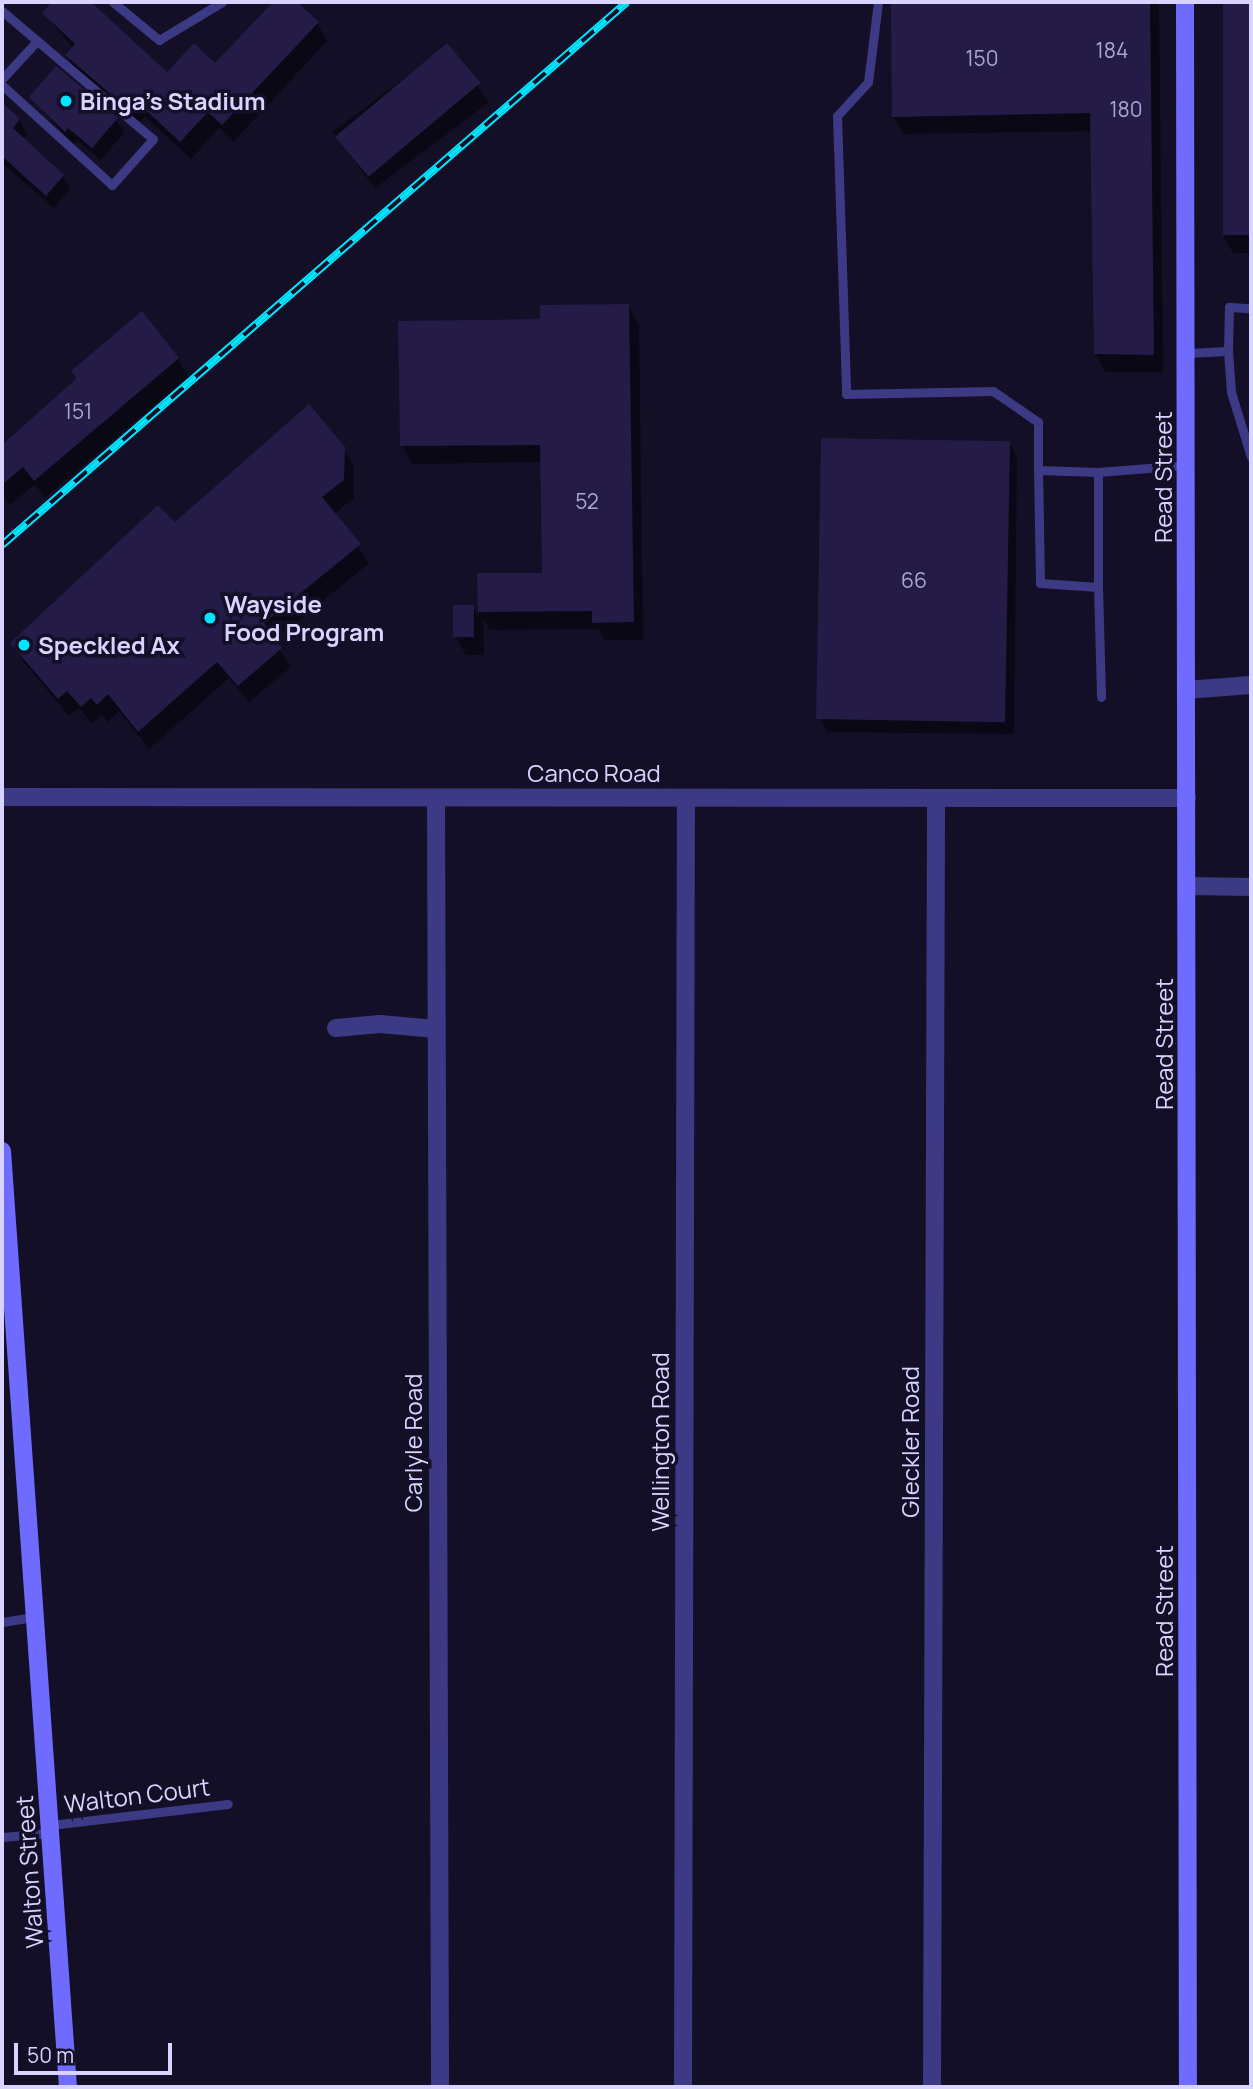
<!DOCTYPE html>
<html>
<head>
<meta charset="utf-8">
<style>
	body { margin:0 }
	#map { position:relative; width:1253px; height:2089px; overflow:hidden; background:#130f26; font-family:Manrope,sans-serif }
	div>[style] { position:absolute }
	.shadow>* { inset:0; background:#0007; transform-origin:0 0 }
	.building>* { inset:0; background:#241b47; transform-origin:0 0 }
	.lane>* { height:9px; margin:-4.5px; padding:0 4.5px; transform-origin:4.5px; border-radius:4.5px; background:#3d3a85 }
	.street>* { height:18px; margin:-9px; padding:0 9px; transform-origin:9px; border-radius:9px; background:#3d3a85 }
	.secondary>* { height:18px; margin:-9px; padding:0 9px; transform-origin:9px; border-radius:9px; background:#6f6bff }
	.rail>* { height:8px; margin-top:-4px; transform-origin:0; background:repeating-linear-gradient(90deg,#130f26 0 16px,#00e5ff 0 32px); box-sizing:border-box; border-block:2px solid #00e5ff }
	.dots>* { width:19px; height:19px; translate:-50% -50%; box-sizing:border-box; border:4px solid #130f26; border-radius:50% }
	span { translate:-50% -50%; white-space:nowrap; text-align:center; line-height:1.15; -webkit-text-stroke:7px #130f26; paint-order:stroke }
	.number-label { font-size:21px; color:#aca6d1 }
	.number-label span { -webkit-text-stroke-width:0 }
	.poi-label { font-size:24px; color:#d9d4ff; font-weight:700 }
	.left { translate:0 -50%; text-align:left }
	.street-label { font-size:24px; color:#d9d4ff }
	.frame { position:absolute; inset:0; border:4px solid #d9d4ff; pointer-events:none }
	.scale { position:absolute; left:14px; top:2043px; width:158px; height:32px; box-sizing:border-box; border:4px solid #d9d4ff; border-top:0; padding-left:9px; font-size:21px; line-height:24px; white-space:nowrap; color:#d9d4ff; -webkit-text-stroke:5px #130f26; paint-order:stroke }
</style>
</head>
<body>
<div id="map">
	<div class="shadow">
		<i style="clip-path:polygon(55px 2px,89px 2px,167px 75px,215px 66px,275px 2px,295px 2px,317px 23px,327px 41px,233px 142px,219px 128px,191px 159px,145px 116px,138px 124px,78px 74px,67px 56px,74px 49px,44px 13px)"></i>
		<i style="clip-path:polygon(893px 2px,1159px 2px,1163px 372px,1106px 372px,1095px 354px,1092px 131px,904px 134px,893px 116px)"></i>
		<i style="clip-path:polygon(1224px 2px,1251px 2px,1251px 253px,1233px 253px,1223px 235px)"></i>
		<i style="left:447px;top:46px;width:70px;height:143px;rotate:53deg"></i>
		<i style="clip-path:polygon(31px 97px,116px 119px,124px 133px,100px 160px,77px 140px,73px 144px)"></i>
		<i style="clip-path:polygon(2px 104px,19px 120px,27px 134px,22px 139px,63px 176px,70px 189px,54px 208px,2px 163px)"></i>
		<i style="clip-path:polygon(628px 306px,639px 324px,643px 640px,605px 640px,598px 629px,490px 630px,483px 618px,484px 655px,466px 655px,456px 637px,473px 606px,479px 617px,479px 575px,544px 574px,542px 462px,412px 464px,402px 446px,542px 321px)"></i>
		<i style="clip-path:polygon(178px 359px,188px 377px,45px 498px,35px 484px,10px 505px,2px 496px,2px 447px,78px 379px)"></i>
		<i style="clip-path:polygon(1009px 442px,1017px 456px,1014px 734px,828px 732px,821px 719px)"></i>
		<i style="clip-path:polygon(343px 448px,354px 467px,354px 498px,334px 514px,369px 563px,274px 641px,291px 667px,249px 702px,229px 678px,149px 749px,119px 711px,108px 722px,102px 715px,92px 724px,79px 708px,69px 716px,23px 661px,13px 643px,175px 524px)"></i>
	</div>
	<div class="building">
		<i style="clip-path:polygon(52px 2px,91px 2px,167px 72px,194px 43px,215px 63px,273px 2px,297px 2px,319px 22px,222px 125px,208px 112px,180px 142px,134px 99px,127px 108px,65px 55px,75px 44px,42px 13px)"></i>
		<i style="clip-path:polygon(891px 2px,1150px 2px,1154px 355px,1094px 354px,1090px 113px,892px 117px)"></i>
		<i style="left:1223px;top:2px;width:28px;height:233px"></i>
		<i style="left:447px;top:43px;width:52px;height:146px;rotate:50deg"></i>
		<i style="clip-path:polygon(56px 66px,118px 118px,92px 148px,68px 128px,65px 132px,29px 97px)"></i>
		<i style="clip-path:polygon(2px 102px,20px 119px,13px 128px,64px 175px,46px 196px,2px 156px)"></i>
		<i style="clip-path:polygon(629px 304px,634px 622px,592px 623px,592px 611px,478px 612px,477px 573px,542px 573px,540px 445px,400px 446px,398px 321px,540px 319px,540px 305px)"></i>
		<i style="clip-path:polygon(142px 311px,179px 358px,34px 481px,23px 467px,2px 485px,2px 445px,77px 378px,71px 371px)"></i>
		<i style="clip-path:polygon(309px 404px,345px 447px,344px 480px,322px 497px,361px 544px,264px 623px,282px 648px,238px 686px,217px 662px,138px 732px,108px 694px,97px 705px,91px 698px,81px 707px,67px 691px,58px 699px,10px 643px,158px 505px,175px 522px)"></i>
		<i style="left:821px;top:438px;width:189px;height:281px;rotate:1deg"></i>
		<i style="left:453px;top:605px;width:21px;height:32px"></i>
	</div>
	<div class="lane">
		<i style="left:113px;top:2px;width:60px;rotate:39.6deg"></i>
		<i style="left:159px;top:40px;width:74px;rotate:-31.1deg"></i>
		<i style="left:878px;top:2px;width:81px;rotate:97.1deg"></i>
		<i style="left:868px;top:82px;width:46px;rotate:132.4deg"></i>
		<i style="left:837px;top:116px;width:278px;rotate:88.1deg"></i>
		<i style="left:846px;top:394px;width:147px;rotate:-1.2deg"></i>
		<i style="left:993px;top:391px;width:55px;rotate:34.6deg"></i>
		<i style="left:1038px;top:422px;width:48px;rotate:90deg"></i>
		<i style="left:2px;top:11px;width:198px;rotate:40.3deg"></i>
		<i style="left:153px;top:139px;width:62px;rotate:131.7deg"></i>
		<i style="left:112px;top:185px;width:149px;rotate:-137.7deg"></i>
		<i style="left:2px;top:79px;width:52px;rotate:-47.4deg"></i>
		<i style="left:1228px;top:351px;width:44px;rotate:-88.7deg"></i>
		<i style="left:1229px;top:307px;width:22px;rotate:3deg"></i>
		<i style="left:1187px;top:353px;width:41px;rotate:-2.8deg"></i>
		<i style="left:1228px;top:351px;width:41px;rotate:85.8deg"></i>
		<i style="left:1231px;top:392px;width:68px;rotate:72.9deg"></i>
		<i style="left:1098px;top:472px;width:115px;rotate:90deg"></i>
		<i style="left:1098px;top:587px;width:58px;rotate:-176.1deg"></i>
		<i style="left:1040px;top:583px;width:113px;rotate:-91deg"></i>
		<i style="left:1038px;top:470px;width:60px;rotate:1.9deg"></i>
		<i style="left:1098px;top:472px;width:89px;rotate:-4.5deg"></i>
		<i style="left:1098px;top:587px;width:110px;rotate:88.4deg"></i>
		<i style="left:2px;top:1622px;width:33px;rotate:-9deg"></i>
		<i style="left:51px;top:1825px;width:178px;rotate:-6.8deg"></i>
		<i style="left:2px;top:1837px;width:49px;rotate:-4.7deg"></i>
	</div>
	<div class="street">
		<i style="left:1186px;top:690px;width:65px;rotate:-4.4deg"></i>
		<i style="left:2px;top:797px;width:1185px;rotate:0.05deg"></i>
		<i style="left:436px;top:798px;width:1289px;rotate:89.82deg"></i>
		<i style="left:1188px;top:886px;width:63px;rotate:0.9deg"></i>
		<i style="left:336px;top:1028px;width:44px;rotate:-5.2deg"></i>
		<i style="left:380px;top:1024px;width:56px;rotate:5.1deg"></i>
		<i style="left:683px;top:2087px;width:1289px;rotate:-89.87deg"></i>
		<i style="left:932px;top:2087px;width:1289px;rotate:-89.82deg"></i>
	</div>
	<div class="secondary">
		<i style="left:1185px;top:2px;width:2085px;rotate:89.92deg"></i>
		<i style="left:2px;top:1151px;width:938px;rotate:85.97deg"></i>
	</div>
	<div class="rail">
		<i style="left:2px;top:545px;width:828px;rotate:-40.98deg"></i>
	</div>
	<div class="dots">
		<i style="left:66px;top:101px;background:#00e5ff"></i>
		<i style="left:210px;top:618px;background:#00e5ff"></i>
		<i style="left:24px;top:645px;background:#00e5ff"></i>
	</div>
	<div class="number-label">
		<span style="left:1112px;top:50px">184</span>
		<span style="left:982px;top:58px">150</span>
		<span style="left:1126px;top:109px">180</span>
		<span style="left:78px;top:411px">151</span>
		<span style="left:587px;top:501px">52</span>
		<span style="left:914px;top:580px">66</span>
	</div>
	<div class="poi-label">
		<span class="left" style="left:80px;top:101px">Binga’s Stadium</span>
		<span class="left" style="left:224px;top:618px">Wayside<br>Food Program</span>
		<span class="left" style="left:38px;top:645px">Speckled Ax</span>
	</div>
	<div class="street-label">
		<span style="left:1163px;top:477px;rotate:-90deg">Read Street</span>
		<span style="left:594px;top:773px">Canco Road</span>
		<span style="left:1164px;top:1044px;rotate:-90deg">Read Street</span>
		<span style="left:660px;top:1442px;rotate:-90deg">Wellington Road</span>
		<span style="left:910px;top:1442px;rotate:-90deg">Gleckler Road</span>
		<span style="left:413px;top:1443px;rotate:-90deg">Carlyle Road</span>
		<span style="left:1164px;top:1611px;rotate:-90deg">Read Street</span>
		<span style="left:137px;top:1795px;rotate:-7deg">Walton Court</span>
		<span style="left:29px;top:1872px;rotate:-94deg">Walton Street</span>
	</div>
	<div class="frame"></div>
	<div class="scale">50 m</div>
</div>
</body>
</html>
